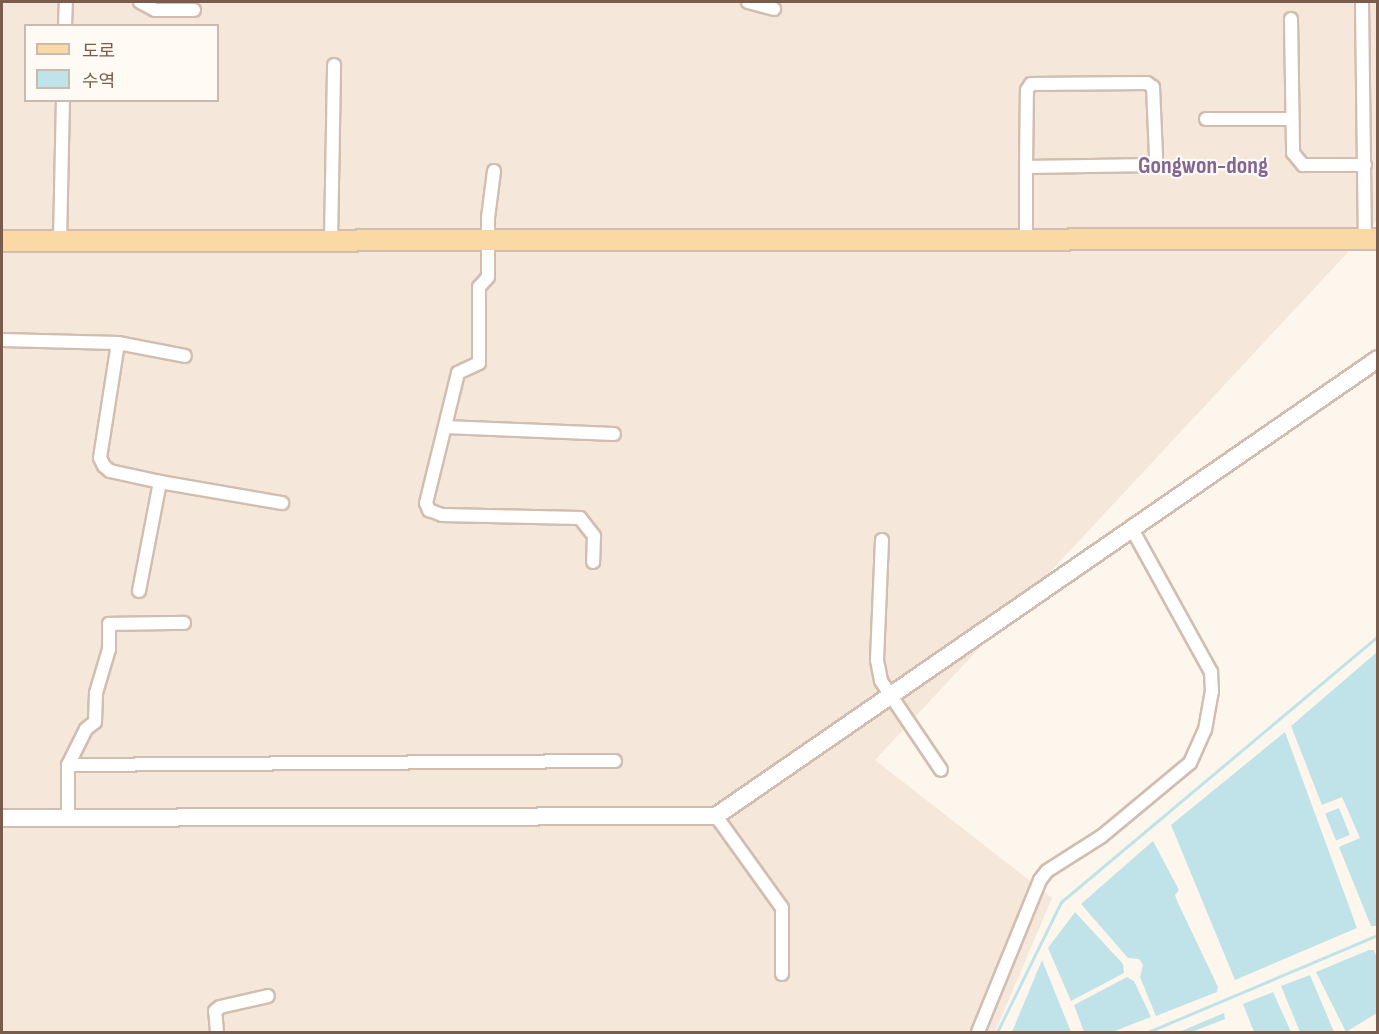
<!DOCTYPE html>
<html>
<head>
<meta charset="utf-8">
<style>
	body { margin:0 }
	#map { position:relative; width:1379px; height:1034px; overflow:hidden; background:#fdf6ec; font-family:"Sofia Sans Condensed","Noto Sans KR",sans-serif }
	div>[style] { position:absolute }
	.residential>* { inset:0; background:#f5e8da }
	.water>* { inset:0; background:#bfe3e8; transform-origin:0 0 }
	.stream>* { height:3px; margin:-1.5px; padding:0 1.5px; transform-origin:1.5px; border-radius:1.5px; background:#bfe3e8 }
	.roads { filter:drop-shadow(2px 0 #d1beb0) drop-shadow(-2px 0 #d1beb0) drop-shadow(0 2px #d1beb0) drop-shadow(0 -2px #d1beb0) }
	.minor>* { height:12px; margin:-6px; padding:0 6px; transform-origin:6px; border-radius:6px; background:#fff }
	.secondary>* { height:16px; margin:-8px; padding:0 8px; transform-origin:8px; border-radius:8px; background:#fff }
	.primary>* { height:20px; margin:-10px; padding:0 10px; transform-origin:10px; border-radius:10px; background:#fbd9a5 }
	span { translate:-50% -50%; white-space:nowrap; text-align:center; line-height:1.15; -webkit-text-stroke:4.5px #fffaf3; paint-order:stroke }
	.quarter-label { font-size:24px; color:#846695; font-weight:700 }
	.frame { position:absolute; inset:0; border:3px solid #7a5c4d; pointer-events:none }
	.legend { position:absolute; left:24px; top:24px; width:195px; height:78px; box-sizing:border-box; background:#fffaf3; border:2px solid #cabbb1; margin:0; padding:8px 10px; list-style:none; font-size:18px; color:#7a5c4d }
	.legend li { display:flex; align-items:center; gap:12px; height:30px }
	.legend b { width:30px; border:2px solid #cabbb1 }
</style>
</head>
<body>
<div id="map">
	<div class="residential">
		<i style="clip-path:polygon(evenodd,2px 2px,1377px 2px,1377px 221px,875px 760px,1052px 898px,995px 1032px,2px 1032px,2px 2px,26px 26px,218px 26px,218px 100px,26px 100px,26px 26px)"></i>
	</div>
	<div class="water">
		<i style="clip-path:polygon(1377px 652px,1378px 926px,1371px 926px,1339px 847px,1360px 838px,1342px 797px,1322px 805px,1291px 726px)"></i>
		<i style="clip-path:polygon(1285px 732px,1357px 928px,1235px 980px,1171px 825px)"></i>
		<i style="left:1339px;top:808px;width:29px;height:15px;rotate:68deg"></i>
		<i style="clip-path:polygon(1153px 841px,1179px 890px,1175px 895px,1178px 903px,1218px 987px,1217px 992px,1156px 1016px,1140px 977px,1143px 965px,1139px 959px,1128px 958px,1081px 904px)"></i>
		<i style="clip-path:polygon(1075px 912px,1123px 964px,1124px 973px,1071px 1001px,1048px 948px)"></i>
		<i style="clip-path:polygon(1369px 950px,1374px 950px,1377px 958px,1377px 1013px,1346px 1032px,1316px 972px)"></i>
		<i style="clip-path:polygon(1042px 960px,1071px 1032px,1012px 1032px)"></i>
		<i style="clip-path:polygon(1310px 975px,1334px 1032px,1300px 1032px,1281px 986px)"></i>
		<i style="clip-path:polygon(1127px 977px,1134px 981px,1151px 1017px,1112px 1032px,1084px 1032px,1074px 1005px)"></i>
		<i style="clip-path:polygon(1273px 992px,1291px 1032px,1254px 1032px,1243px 1004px)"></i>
		<i style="clip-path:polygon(1224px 1013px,1225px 1019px,1192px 1032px,1179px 1032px)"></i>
	</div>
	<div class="stream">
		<i style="left:997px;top:1032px;width:145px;rotate:-63.8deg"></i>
		<i style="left:1061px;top:902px;width:414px;rotate:-40deg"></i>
		<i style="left:1148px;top:1032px;width:250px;rotate:-22.9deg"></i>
	</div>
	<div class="roads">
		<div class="minor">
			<i style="left:140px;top:2px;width:17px;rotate:28deg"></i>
			<i style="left:155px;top:10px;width:39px"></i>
			<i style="left:748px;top:2px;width:27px;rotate:15deg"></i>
			<i style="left:1362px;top:2px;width:236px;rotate:89.3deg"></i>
			<i style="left:1291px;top:19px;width:134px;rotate:89.1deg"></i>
			<i style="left:1293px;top:153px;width:16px;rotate:50deg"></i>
			<i style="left:1303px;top:165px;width:62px"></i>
			<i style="left:65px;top:26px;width:24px;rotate:-88deg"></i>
			<i style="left:1206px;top:119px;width:85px"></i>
			<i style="left:494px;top:171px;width:47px;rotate:97.3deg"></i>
			<i style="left:488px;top:218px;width:59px;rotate:90deg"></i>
			<i style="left:488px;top:277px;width:13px;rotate:132deg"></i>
			<i style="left:479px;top:287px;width:76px;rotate:90deg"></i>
			<i style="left:479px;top:363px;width:23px;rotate:155deg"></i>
			<i style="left:458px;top:373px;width:134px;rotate:103.8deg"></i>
			<i style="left:426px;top:503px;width:8px;rotate:67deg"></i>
			<i style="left:429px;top:510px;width:14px;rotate:21deg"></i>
			<i style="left:442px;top:515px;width:138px;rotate:1.2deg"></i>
			<i style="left:580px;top:518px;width:23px;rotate:52deg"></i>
			<i style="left:594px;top:536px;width:26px;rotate:92deg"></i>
			<i style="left:1026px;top:239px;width:72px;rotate:-90deg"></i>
			<i style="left:1026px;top:167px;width:77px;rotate:-89.3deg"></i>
			<i style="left:1027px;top:90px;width:7px;rotate:-56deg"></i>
			<i style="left:1031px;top:84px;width:116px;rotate:-0.5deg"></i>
			<i style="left:1147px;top:83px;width:7px;rotate:34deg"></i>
			<i style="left:1153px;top:87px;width:70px;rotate:87.5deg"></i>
			<i style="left:1156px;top:157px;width:9px;rotate:111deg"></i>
			<i style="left:1153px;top:165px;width:127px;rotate:179.1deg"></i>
			<i style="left:60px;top:241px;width:141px;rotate:-88.8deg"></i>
			<i style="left:331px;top:241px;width:176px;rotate:-89deg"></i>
			<i style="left:2px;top:340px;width:116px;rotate:1.5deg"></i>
			<i style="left:118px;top:343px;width:68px;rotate:11deg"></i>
			<i style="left:118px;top:343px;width:116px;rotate:98.9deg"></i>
			<i style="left:100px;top:458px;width:9px;rotate:63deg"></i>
			<i style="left:104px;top:466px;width:8px;rotate:40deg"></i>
			<i style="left:110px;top:471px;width:51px;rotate:12.4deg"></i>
			<i style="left:160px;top:482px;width:124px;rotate:9.8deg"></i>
			<i style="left:445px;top:427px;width:169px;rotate:2.4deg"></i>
			<i style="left:882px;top:540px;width:120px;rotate:92.4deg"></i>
			<i style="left:877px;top:660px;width:21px;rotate:79deg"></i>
			<i style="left:881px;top:681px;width:107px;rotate:56deg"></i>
			<i style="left:139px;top:591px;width:111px;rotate:-79.1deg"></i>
			<i style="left:68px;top:765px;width:547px;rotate:-0.42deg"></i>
			<i style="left:716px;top:816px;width:113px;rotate:54.3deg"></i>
			<i style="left:782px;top:908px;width:66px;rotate:90deg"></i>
			<i style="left:68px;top:818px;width:53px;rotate:-90deg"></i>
			<i style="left:68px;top:765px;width:40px;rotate:-63.4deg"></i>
			<i style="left:86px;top:729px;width:11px;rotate:-38deg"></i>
			<i style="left:95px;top:722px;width:29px;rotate:-88deg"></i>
			<i style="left:96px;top:693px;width:46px;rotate:-73.5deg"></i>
			<i style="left:109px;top:649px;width:25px;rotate:-90deg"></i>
			<i style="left:109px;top:624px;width:75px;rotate:-0.8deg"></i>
			<i style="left:217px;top:1032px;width:21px;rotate:-95deg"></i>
			<i style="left:215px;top:1011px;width:6px;rotate:-39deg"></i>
			<i style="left:220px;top:1007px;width:49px;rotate:-12.9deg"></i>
			<i style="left:978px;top:1032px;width:164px;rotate:-67.8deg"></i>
			<i style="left:1040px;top:880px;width:11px;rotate:-52deg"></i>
			<i style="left:1047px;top:871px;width:65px;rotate:-32.5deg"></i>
			<i style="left:1102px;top:836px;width:114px;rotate:-39.7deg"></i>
			<i style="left:1190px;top:763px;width:36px;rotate:-66deg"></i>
			<i style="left:1205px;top:730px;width:39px;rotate:-80deg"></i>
			<i style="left:1212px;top:692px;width:20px;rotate:-93deg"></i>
			<i style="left:1211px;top:672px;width:163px;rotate:-118.9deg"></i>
		</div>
		<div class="secondary">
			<i style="left:2px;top:818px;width:714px;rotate:-0.16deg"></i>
			<i style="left:716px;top:816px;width:804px;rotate:-34.62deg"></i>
		</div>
		<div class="primary">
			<i style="left:2px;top:241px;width:1376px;rotate:-0.08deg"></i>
		</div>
	</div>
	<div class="quarter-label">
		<span style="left:1203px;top:166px">Gongwon-dong</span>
	</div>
	<div class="frame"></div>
	<ul class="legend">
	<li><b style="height:8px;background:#fbd9a5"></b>도로</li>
	<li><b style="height:16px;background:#bfe3e8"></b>수역</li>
	</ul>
</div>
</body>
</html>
